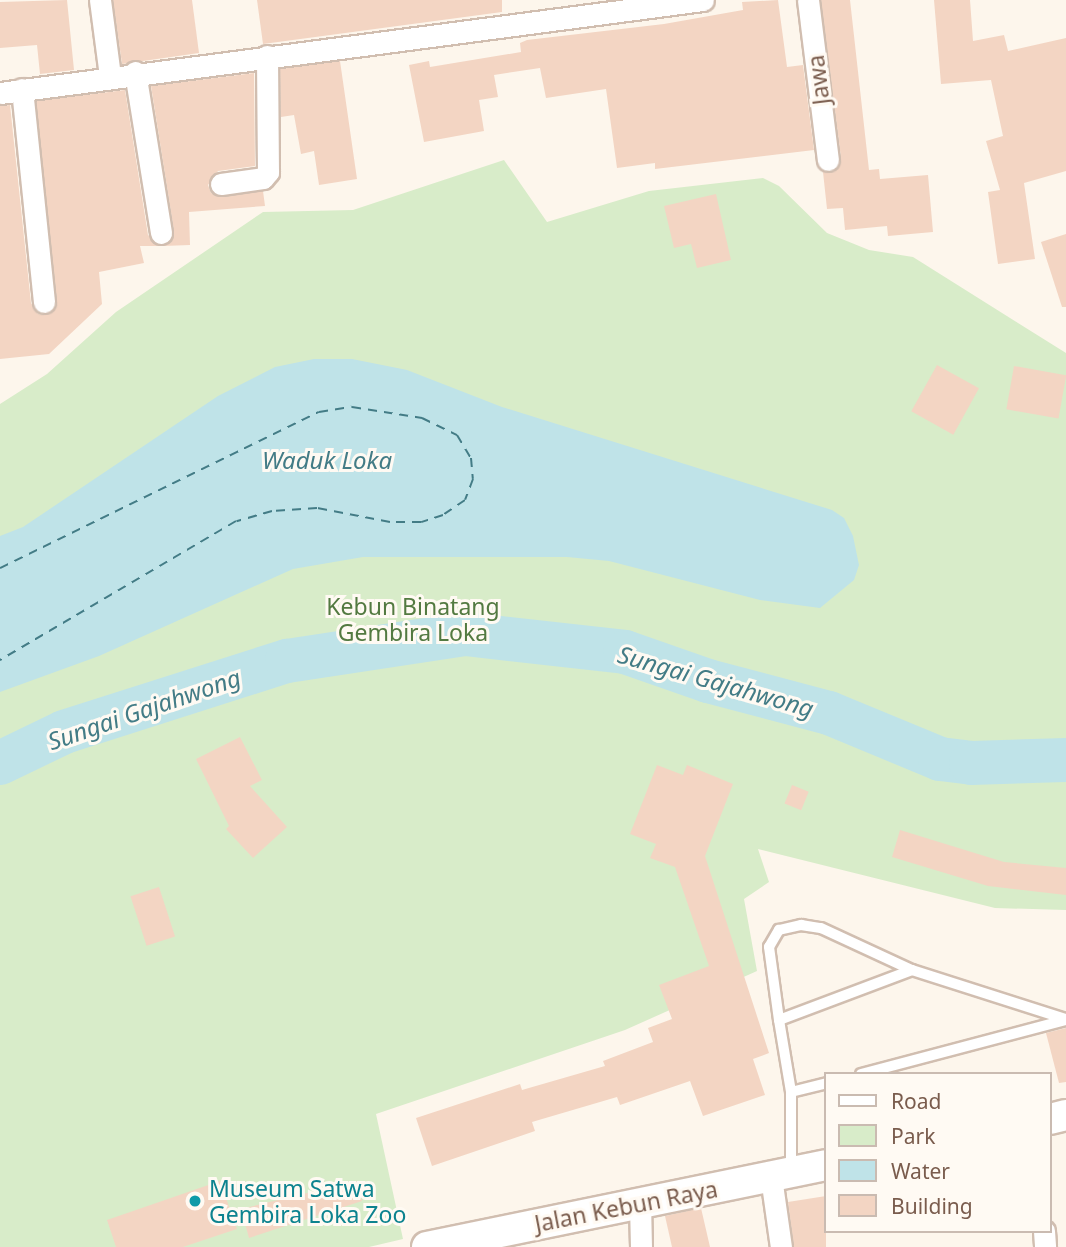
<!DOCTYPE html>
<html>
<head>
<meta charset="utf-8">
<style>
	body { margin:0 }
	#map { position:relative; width:1066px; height:1247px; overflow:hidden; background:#fdf6ec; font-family:"Noto Sans",sans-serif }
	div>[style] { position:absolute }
	.green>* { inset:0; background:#d8ecc9 }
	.water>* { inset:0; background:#bfe3e8 }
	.river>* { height:44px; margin:-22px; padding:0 22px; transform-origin:22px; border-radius:22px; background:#bfe3e8 }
	.ferry>* { height:2px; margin-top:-1px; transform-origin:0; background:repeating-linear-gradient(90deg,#437c86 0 9px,transparent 0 16px) }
	.building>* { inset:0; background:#f3d5c3; transform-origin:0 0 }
	.roads { filter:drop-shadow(2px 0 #d1beb0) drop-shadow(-2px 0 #d1beb0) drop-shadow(0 2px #d1beb0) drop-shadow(0 -2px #d1beb0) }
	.lane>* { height:10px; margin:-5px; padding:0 5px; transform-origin:5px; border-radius:5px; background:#fff }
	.street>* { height:21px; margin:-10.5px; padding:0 10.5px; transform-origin:10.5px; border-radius:10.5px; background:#fff }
	.secondary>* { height:30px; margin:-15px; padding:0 15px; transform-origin:15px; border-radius:15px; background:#fff }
	.dots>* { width:19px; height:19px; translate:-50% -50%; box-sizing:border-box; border:4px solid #fffaf3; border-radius:50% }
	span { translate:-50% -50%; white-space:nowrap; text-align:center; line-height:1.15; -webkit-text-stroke:6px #fffaf3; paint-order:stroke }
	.street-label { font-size:23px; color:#7a5c4d }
	.park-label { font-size:23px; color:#537a41 }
	.culture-label { font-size:23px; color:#0d838f }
	.left { translate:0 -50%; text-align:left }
	.water-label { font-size:24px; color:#437c86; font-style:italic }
	.legend { position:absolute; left:824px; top:1072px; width:228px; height:161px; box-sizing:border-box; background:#fffaf3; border:2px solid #cabbb1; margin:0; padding:9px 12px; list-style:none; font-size:21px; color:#7a5c4d }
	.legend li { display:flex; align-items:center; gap:14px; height:35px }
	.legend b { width:35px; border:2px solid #cabbb1 }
</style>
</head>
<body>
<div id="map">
	<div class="green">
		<i style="clip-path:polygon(504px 160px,547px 222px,649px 191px,763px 178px,779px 186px,827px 233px,869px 250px,913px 257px,1066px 353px,1066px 910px,995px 908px,758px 849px,769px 882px,744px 899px,757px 971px,625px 1030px,376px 1114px,403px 1239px,369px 1247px,0 1247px,0 404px,47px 374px,116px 312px,263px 212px,353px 210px)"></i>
	</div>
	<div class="water">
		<i style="clip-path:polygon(314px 359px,352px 359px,407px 370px,502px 407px,832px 510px,844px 518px,853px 536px,859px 565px,854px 580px,820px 608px,760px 600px,609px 561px,567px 557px,363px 557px,293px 569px,99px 656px,0 692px,0 536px,23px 527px,218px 396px,275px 367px)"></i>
	</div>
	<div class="river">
		<i style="left:0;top:763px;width:71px;rotate:-25.8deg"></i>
		<i style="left:64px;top:732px;width:234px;rotate:-17.7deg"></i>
		<i style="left:287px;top:661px;width:180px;rotate:-8.6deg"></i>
		<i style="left:465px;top:634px;width:161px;rotate:6.4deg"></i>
		<i style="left:625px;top:652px;width:88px;rotate:19.3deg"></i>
		<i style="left:708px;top:681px;width:125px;rotate:14.8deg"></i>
		<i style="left:829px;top:713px;width:120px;rotate:22.5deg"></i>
		<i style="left:940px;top:759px;width:31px;rotate:7deg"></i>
		<i style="left:971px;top:763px;width:95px;rotate:-1.8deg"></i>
	</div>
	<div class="ferry">
		<i style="left:0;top:568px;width:355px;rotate:-26.1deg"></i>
		<i style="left:319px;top:412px;width:33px;rotate:-9deg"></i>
		<i style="left:352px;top:407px;width:71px;rotate:8.9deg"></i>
		<i style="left:422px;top:418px;width:39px;rotate:26deg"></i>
		<i style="left:457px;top:435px;width:27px;rotate:59deg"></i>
		<i style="left:471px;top:458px;width:21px;rotate:85deg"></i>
		<i style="left:473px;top:479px;width:22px;rotate:111deg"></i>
		<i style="left:465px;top:500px;width:27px;rotate:146deg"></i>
		<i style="left:443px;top:515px;width:23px;rotate:162deg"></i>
		<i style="left:421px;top:522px;width:31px;rotate:180deg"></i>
		<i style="left:390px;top:522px;width:74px;rotate:-169.1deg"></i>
		<i style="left:317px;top:508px;width:45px;rotate:176.2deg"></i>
		<i style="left:272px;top:511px;width:37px;rotate:164deg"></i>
		<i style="left:236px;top:521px;width:274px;rotate:149.5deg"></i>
	</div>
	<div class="building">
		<i style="clip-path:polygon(67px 0,74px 70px,40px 74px,37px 45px,0 48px,0 2px)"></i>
		<i style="clip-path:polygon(113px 0,192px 0,199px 53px,122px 64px)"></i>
		<i style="clip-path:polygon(257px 0,502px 0,502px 12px,263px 44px)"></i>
		<i style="clip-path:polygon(778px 0,787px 67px,803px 65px,814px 150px,655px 169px,655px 163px,617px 168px,606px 89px,546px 98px,540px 68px,494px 75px,498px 97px,479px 100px,484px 131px,424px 142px,409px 65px,429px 61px,430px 67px,521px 52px,520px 43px,527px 40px,664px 24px,743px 10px,742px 2px)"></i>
		<i style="clip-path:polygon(821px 0,850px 0,869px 170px,879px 169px,880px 179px,928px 175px,933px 232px,888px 236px,887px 226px,845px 230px,843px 208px,827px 209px,823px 172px,836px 170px,841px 158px)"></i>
		<i style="clip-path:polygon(934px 0,970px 0,973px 41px,1004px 35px,1008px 51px,1066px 38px,1066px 171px,1024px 183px,1035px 259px,998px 264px,988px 192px,1000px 190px,986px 141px,1003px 136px,991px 80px,941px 84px)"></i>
		<i style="clip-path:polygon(340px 61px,357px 179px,319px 185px,314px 151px,301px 154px,294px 115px,281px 117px,280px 69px)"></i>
		<i style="clip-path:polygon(254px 73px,255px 166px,218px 171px,208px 185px,211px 193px,222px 197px,263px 191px,265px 206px,189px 212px,190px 245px,163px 246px,170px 243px,174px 231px,151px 86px)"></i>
		<i style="clip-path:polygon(125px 90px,148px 235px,162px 246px,140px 246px,144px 263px,99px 272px,102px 304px,49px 354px,0 359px,0 106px,10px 105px,31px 303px,38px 314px,46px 315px,57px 301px,36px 101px)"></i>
		<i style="clip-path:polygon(716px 194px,731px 260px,697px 268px,691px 244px,674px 248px,664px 206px)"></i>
		<i style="clip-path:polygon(1066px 234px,1066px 307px,1062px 307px,1041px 242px)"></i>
		<i style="left:937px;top:365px;width:48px;height:53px;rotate:29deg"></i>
		<i style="left:1014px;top:366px;width:53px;height:44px;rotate:10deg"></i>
		<i style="clip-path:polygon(240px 737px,262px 780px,250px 786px,287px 827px,253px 858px,226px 829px,229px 826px,196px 759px)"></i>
		<i style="clip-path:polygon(657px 765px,683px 775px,687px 765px,733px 784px,705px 856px,769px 1053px,753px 1059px,765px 1095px,703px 1116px,690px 1081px,620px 1105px,617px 1097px,532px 1122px,535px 1131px,432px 1166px,416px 1118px,520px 1084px,522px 1090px,605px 1066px,603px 1061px,653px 1042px,648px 1028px,672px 1019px,659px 985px,709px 966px,675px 867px,650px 858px,656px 844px,630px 834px)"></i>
		<i style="left:792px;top:785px;width:18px;height:20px;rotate:22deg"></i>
		<i style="clip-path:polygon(900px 830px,1004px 862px,1066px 868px,1066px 895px,988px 886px,892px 857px)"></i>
		<i style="left:159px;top:887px;width:52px;height:30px;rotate:72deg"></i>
		<i style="clip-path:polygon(1066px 1028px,1066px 1082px,1059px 1083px,1046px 1033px)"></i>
		<i style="clip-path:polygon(220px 1181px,237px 1229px,183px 1247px,116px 1247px,107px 1220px)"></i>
		<i style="clip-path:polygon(357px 1181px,362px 1201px,249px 1238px,241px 1209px)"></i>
		<i style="clip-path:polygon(826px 1196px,826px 1247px,794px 1247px,788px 1202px)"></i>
		<i style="clip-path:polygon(701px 1208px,710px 1247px,672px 1247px,665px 1216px)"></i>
	</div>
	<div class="roads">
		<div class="lane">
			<i style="left:912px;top:970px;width:142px;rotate:159.4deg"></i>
			<i style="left:779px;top:1020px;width:74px;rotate:-97.8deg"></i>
			<i style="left:769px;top:947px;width:20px;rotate:-60deg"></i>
			<i style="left:779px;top:930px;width:23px;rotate:-13deg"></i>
			<i style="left:801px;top:925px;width:20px;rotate:9deg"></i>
			<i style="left:821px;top:928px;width:100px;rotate:24.8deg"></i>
			<i style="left:912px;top:970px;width:162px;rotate:17.7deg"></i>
			<i style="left:779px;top:1020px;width:73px;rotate:80.5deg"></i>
			<i style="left:791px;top:1092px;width:78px;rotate:90deg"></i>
			<i style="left:861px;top:1074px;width:212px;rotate:-14.8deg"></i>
			<i style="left:791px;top:1092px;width:36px;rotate:-14deg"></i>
		</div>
		<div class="street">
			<i style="left:100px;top:0;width:77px;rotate:82.5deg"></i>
			<i style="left:808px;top:0;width:161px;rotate:82.9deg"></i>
			<i style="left:135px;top:72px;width:163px;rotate:80.8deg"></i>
			<i style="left:22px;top:89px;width:214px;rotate:84.1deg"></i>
			<i style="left:0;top:93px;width:709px;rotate:-7.54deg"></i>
			<i style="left:221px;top:184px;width:42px;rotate:-8.1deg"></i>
			<i style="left:263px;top:178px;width:8px;rotate:-50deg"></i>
			<i style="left:268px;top:172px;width:116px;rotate:-90.5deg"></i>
			<i style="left:771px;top:1177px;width:71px;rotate:81.9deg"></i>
			<i style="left:640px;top:1203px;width:44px;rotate:88.7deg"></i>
			<i style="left:1044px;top:1231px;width:16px;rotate:86deg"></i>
		</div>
		<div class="secondary">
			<i style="left:1050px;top:1119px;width:16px;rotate:-14deg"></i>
			<i style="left:427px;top:1247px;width:407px;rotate:-11.6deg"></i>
		</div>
	</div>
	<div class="dots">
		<i style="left:195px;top:1201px;background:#0f9aa8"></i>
	</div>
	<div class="street-label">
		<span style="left:818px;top:80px;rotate:-97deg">Jawa</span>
		<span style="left:626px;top:1206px;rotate:-11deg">Jalan Kebun Raya</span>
	</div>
	<div class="park-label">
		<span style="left:413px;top:619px">Kebun Binatang<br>Gembira Loka</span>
	</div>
	<div class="culture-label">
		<span class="left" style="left:209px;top:1201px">Museum Satwa<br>Gembira Loka Zoo</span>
	</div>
	<div class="water-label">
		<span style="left:327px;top:460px">Waduk Loka</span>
		<span style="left:716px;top:681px;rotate:16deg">Sungai Gajahwong</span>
		<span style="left:144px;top:709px;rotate:-19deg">Sungai Gajahwong</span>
	</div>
	<ul class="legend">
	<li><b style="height:9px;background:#fff"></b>Road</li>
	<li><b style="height:19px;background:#d8ecc9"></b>Park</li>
	<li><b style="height:19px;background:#bfe3e8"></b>Water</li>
	<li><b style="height:19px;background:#f3d5c3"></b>Building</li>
	</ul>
</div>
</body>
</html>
